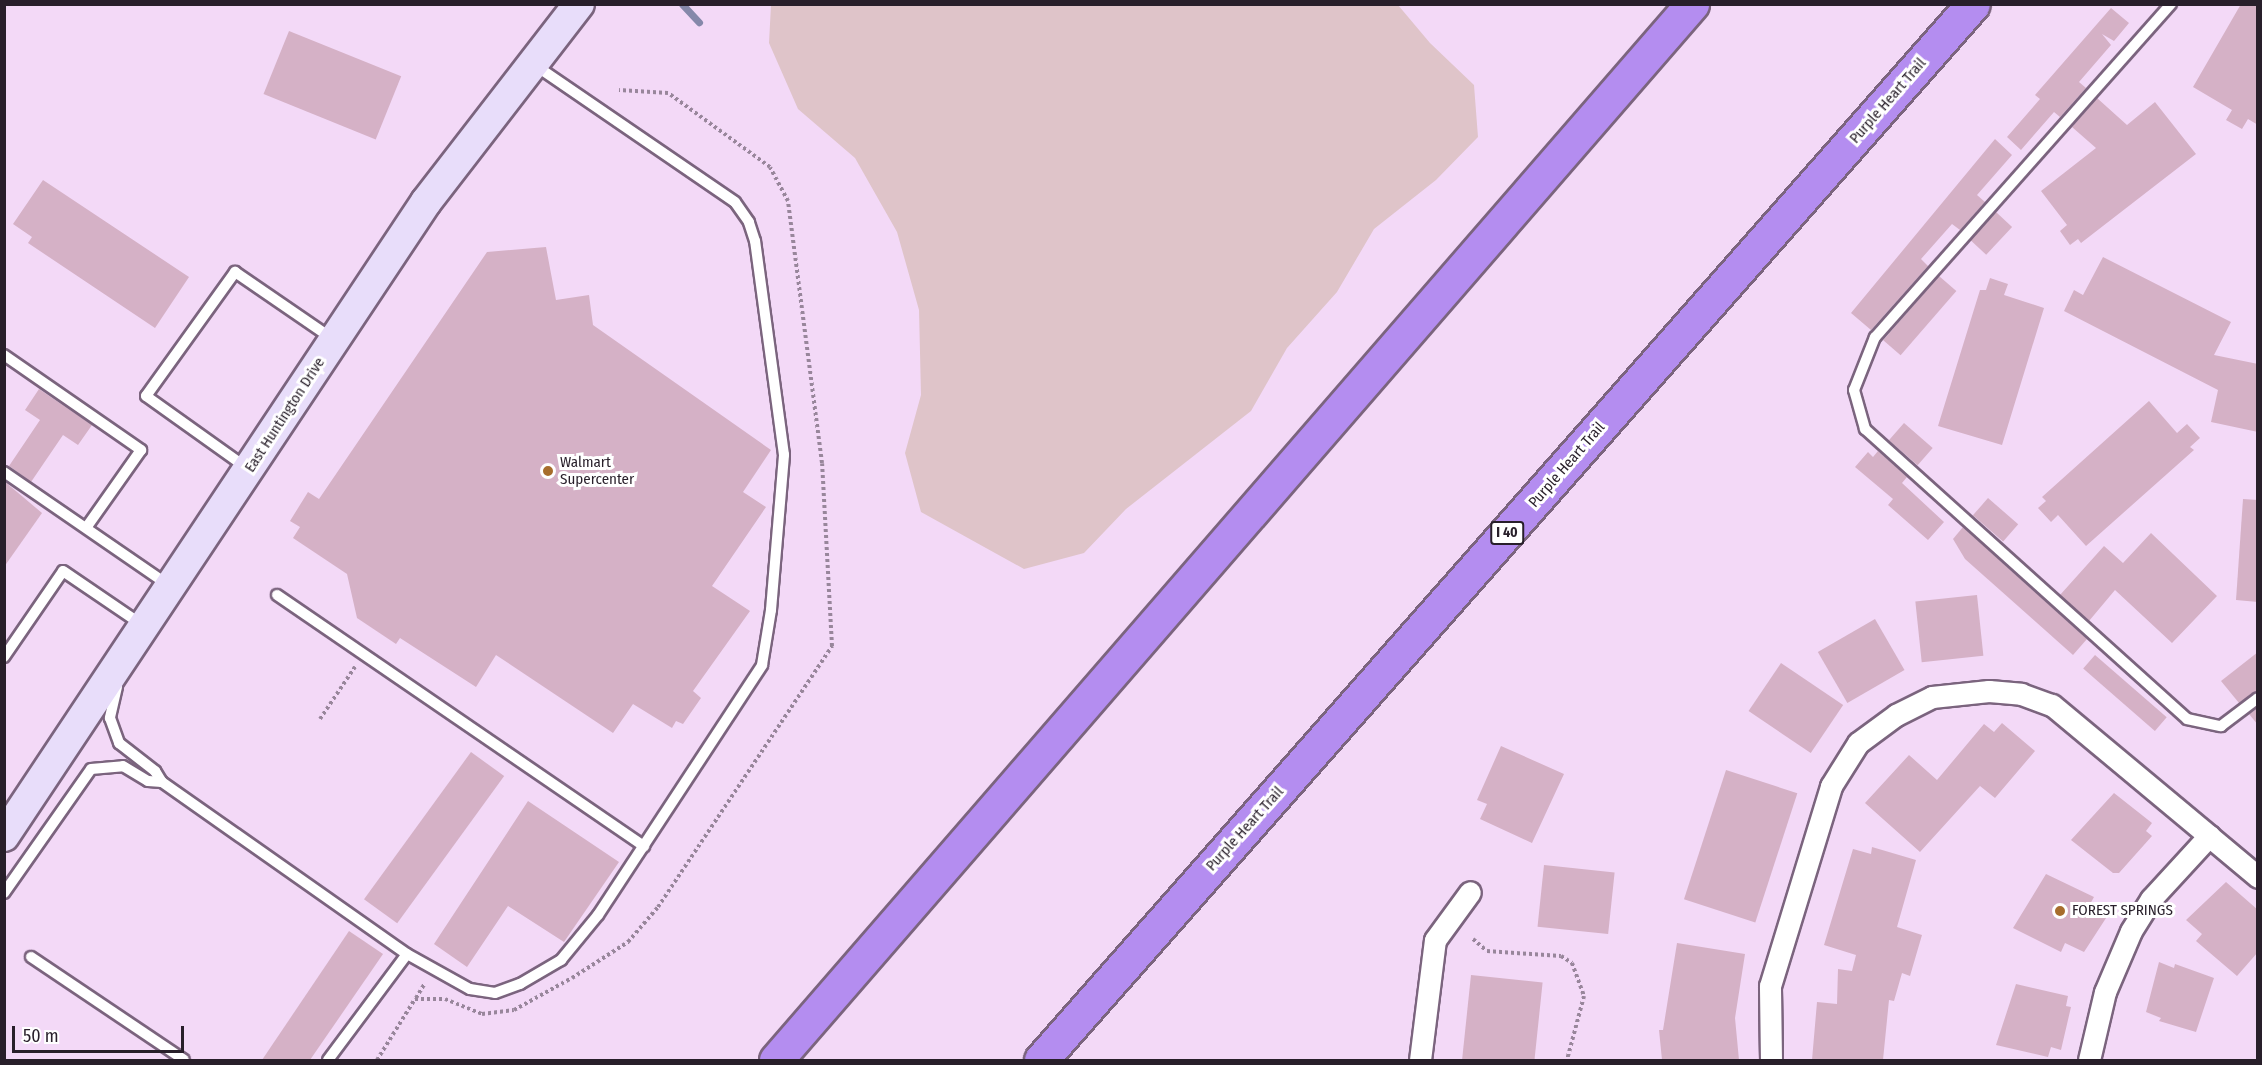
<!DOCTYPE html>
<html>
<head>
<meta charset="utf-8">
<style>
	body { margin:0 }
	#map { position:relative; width:2262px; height:1065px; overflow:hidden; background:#f3d9f7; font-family:"Fira Sans Condensed",sans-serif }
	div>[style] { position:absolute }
	.green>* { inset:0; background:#dfc4c9 }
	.stream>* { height:7px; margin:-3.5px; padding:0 3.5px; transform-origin:3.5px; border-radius:3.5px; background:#8588aa }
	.building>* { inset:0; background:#d5b1c6; transform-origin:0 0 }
	.path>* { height:4px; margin-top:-2px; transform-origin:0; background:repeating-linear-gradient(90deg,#98869b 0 3px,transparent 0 6px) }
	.roads { filter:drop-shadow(2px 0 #7b647e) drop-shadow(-2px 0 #7b647e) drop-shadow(0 2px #7b647e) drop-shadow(0 -2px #7b647e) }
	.lane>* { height:10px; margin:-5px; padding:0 5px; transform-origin:5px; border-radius:5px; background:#fff }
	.street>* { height:21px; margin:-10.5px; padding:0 10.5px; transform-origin:10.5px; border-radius:10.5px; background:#fff }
	.secondary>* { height:30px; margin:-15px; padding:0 15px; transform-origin:15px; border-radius:15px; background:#e8ddfa }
	.highway>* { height:33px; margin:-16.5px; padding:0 16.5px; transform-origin:16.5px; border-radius:16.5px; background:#b48df0 }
	.dots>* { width:16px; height:16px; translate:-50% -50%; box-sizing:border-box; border:3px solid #fff; border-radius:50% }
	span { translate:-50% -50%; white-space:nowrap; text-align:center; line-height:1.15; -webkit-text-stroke:6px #fff; paint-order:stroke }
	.shield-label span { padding:2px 4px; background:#fff; border:2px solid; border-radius:4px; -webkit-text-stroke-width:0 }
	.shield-label { font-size:14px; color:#281f2a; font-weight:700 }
	.street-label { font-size:15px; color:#281f2a }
	.poi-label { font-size:15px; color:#281f2a }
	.left { translate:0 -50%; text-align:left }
	.frame { position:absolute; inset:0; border:6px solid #281f2a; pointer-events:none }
	.scale { position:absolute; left:12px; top:1026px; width:172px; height:27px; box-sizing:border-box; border:3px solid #281f2a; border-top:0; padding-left:8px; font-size:18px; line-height:21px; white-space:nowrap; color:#281f2a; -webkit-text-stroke:4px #fff; paint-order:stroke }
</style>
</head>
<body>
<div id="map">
	<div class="green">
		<i style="clip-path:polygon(771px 5px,1398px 5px,1430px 43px,1474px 85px,1478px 137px,1436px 180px,1374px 229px,1337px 292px,1287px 348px,1251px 411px,1126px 509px,1084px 553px,1024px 569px,921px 512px,905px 453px,921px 395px,919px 310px,897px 232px,855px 158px,798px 109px,769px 43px)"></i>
	</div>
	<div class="stream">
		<i style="left:682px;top:4px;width:25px;rotate:47deg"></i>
	</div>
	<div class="building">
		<i style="clip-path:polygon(2241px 4px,2258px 4px,2258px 125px,2248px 119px,2242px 129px,2226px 120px,2232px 110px,2193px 87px)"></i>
		<i style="clip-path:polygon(2111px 8px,2129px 23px,2114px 41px,2102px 34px,2111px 45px,2079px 82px,2086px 88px,2060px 117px,2054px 112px,2021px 150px,2007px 137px,2040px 99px,2035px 95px)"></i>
		<i style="left:289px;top:31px;width:121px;height:68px;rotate:22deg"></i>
		<i style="clip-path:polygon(2097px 98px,2127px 125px,2155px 102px,2196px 154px,2081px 243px,2078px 239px,2070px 245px,2060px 231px,2067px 225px,2041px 191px,2096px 148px,2072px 127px)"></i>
		<i style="clip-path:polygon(1995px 139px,2012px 155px,1977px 195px,1985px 202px,1960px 230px,1952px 224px,1921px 259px,1928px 266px,1871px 330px,1851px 313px)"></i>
		<i style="clip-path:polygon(43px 180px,189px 277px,155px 328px,28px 243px,32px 237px,13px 224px)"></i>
		<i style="left:1996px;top:212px;width:22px;height:38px;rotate:43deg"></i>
		<i style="clip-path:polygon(546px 247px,556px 300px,589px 295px,593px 325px,771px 450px,743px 492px,766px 507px,712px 586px,750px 611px,693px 691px,701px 698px,683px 724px,676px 721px,672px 728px,633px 704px,613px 733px,496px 655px,476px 687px,400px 638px,396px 644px,357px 618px,347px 574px,293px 538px,300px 527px,290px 521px,308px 492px,319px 499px,487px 252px)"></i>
		<i style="clip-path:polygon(2103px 257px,2231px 322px,2214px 355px,2258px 364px,2258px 432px,2211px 422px,2218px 390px,2064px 311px,2074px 290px,2083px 295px)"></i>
		<i style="left:1939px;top:276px;width:23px;height:85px;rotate:41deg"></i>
		<i style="clip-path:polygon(1990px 278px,2008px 284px,2004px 295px,2044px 308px,2002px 445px,1938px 426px,1980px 290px,1986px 290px)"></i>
		<i style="clip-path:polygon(39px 389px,92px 425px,78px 445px,63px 435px,31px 482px,9px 466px,40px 420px,25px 410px)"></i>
		<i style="clip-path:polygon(2149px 401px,2177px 433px,2187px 424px,2200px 438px,2190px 447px,2194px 450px,2086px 546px,2058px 515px,2051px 522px,2038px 508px,2046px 501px,2042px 497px)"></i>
		<i style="left:1904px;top:423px;width:38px;height:23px;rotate:41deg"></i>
		<i style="clip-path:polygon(1878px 451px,1907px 477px,1902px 483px,1944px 522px,1928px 540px,1888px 505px,1893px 499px,1855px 467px,1868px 452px,1873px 457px)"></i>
		<i style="clip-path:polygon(4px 481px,42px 513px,4px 567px)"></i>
		<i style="left:1988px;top:498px;width:40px;height:23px;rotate:41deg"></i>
		<i style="clip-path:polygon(2243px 499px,2258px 500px,2258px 602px,2236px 600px)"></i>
		<i style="clip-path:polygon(1963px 527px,2087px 639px,2073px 655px,1965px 559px,1953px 539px)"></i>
		<i style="clip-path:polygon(2151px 533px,2217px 596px,2172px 643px,2115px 590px,2089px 621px,2060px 595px,2104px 546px,2123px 563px)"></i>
		<i style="left:1977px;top:595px;width:61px;height:62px;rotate:84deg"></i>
		<i style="left:1875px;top:619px;width:59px;height:66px;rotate:60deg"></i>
		<i style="clip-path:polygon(2258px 652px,2258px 691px,2239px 703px,2221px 681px)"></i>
		<i style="left:2095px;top:655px;width:95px;height:18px;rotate:41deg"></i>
		<i style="left:1781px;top:663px;width:75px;height:58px;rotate:34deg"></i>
		<i style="clip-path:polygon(2258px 708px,2258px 725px,2249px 714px)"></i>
		<i style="clip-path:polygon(2002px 723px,2035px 751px,1995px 798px,1980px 786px,1920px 852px,1865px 803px,1909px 755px,1937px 780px,1984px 724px,1994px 732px)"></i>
		<i style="clip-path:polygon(1501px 746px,1564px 774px,1532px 843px,1480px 819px,1487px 804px,1477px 800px)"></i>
		<i style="left:471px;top:752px;width:41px;height:182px;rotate:36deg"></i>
		<i style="left:1726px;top:770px;width:75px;height:136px;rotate:18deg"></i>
		<i style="clip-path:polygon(2114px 793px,2152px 823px,2146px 831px,2152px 836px,2119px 873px,2113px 873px,2071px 840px)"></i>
		<i style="clip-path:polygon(528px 801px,619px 862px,564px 942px,508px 906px,467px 967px,434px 944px)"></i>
		<i style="clip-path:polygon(1872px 847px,1916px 860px,1897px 927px,1922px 935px,1910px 976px,1902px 973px,1894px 1001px,1889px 1000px,1883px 1060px,1812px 1060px,1817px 1002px,1837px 1004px,1838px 969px,1852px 971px,1856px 955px,1824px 945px,1853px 849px,1871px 854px)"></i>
		<i style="left:1544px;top:865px;width:71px;height:62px;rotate:6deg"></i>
		<i style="clip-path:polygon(2046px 874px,2094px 897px,2089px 906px,2108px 915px,2084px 952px,2065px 943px,2061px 952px,2013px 928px)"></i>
		<i style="clip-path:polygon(2226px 882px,2258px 910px,2258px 952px,2237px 976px,2196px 941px,2202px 934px,2186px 920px)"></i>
		<i style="clip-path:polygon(349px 931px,383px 954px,310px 1060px,262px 1060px)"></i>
		<i style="clip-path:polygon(1677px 943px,1745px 954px,1735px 1018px,1739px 1060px,1662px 1060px,1659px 1030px,1663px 1030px)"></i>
		<i style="clip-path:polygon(2159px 962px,2174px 968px,2175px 964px,2214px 978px,2196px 1032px,2159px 1021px,2161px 1018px,2146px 1012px)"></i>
		<i style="left:1471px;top:975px;width:72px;height:85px;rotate:6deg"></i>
		<i style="clip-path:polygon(2016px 984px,2068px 996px,2066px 1006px,2071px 1007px,2061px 1050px,2051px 1047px,2048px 1057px,1996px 1045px)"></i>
	</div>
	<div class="path">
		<i style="left:320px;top:719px;width:63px;rotate:-56.1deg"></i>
		<i style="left:1473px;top:939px;width:18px;rotate:41deg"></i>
		<i style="left:1487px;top:951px;width:74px;rotate:3.9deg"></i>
		<i style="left:1561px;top:956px;width:13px;rotate:32deg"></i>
		<i style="left:1572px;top:963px;width:35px;rotate:70deg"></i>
		<i style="left:1584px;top:996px;width:66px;rotate:104.9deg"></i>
		<i style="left:416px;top:998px;width:17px;rotate:-59deg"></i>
		<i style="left:377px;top:1060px;width:72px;rotate:-58.1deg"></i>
		<i style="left:415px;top:999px;width:30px"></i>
		<i style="left:445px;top:999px;width:40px;rotate:22deg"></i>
		<i style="left:482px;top:1014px;width:32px;rotate:-7deg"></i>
		<i style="left:514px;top:1010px;width:66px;rotate:-28.9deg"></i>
		<i style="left:572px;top:978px;width:67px;rotate:-32.7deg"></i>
		<i style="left:628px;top:942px;width:46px;rotate:-49.4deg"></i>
		<i style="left:658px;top:907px;width:314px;rotate:-56.3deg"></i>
		<i style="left:832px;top:646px;width:183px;rotate:-93.1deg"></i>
		<i style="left:822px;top:463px;width:264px;rotate:-97.4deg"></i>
		<i style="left:788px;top:201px;width:38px;rotate:-118deg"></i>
		<i style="left:770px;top:167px;width:126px;rotate:-144deg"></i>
		<i style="left:668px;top:93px;width:49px;rotate:-176.5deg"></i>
	</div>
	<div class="roads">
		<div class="lane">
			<i style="left:2171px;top:4px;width:446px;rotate:131.6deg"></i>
			<i style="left:1875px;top:337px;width:57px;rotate:111.6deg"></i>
			<i style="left:1854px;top:390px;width:41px;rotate:74.2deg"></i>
			<i style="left:1865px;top:429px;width:433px;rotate:42deg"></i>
			<i style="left:2187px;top:719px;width:35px;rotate:12deg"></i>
			<i style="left:2221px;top:726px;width:46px;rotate:-37.1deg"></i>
			<i style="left:4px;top:355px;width:167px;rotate:34.7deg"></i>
			<i style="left:141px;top:450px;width:95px;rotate:125.2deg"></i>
			<i style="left:247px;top:468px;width:124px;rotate:-144.5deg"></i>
			<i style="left:146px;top:396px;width:153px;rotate:-54.3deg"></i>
			<i style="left:235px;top:272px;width:119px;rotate:34.4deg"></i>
			<i style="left:4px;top:472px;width:201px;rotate:34.5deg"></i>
			<i style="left:277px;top:595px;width:445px;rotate:34.4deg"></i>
			<i style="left:4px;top:657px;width:104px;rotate:-55.5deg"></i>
			<i style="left:63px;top:571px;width:94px;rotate:34.2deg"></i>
			<i style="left:117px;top:687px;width:32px;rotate:103deg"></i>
			<i style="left:110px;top:718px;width:27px;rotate:70deg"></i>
			<i style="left:119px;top:743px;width:46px;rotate:37.9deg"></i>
			<i style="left:155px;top:771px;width:13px;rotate:58deg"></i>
			<i style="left:162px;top:782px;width:299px;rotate:35.1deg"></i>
			<i style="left:4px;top:893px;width:151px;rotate:-54.9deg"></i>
			<i style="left:91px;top:769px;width:32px;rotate:-5deg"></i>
			<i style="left:123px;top:766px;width:29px;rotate:31deg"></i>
			<i style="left:148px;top:781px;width:14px;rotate:4deg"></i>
			<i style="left:31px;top:957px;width:184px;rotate:33.9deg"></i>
			<i style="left:328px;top:1060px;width:132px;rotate:-53.3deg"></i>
			<i style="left:407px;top:954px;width:72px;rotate:29.1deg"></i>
			<i style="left:470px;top:989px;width:25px;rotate:9deg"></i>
			<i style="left:495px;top:993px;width:27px;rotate:-20deg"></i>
			<i style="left:520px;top:984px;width:48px;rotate:-30.3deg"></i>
			<i style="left:561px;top:960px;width:58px;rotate:-50.6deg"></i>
			<i style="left:598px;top:915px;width:299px;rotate:-56.7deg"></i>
			<i style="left:762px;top:665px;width:56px;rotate:-80.7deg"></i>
			<i style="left:771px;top:610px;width:156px;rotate:-85.2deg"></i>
			<i style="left:784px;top:455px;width:216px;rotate:-97.7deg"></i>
			<i style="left:755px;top:241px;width:20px;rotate:-108deg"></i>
			<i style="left:749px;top:222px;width:24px;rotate:-125deg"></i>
			<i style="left:735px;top:202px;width:242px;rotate:-145.6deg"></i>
		</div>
		<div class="street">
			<i style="left:1420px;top:1060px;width:121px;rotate:-82.9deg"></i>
			<i style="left:1435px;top:940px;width:59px;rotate:-53.9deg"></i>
			<i style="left:1771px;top:1060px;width:74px;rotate:-90.8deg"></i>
			<i style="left:1770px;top:986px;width:209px;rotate:-73deg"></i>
			<i style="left:1831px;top:786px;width:51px;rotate:-57.9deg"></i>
			<i style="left:1858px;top:743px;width:47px;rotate:-36.4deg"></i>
			<i style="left:1896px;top:715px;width:40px;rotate:-26.6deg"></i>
			<i style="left:1932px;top:697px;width:57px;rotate:-6deg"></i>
			<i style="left:1989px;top:691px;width:32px;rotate:5deg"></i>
			<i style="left:2021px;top:694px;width:33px;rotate:20deg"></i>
			<i style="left:2052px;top:705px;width:204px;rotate:39.8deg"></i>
			<i style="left:2089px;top:1060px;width:70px;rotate:-76.8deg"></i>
			<i style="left:2105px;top:992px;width:66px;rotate:-66.9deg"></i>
			<i style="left:2131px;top:931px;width:38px;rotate:-58deg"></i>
			<i style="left:2151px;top:899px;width:86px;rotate:-47.4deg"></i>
			<i style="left:2209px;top:836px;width:64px;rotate:39.9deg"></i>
		</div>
		<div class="secondary">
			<i style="left:4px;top:836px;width:762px;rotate:-56.35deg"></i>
			<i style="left:426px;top:202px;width:250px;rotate:-52.3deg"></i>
		</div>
		<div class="highway">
			<i style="left:776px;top:1060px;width:1398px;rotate:-49.06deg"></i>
			<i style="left:1041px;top:1060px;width:1408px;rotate:-48.57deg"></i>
		</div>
	</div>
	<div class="dots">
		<i style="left:548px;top:471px;background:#a76d2c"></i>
		<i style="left:2060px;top:911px;background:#a76d2c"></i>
	</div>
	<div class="shield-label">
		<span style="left:1507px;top:533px">I 40</span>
	</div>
	<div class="street-label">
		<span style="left:1888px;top:101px;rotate:-49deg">Purple Heart Trail</span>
		<span style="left:285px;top:415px;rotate:-57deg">East Huntington Drive</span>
		<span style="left:1567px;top:465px;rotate:-49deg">Purple Heart Trail</span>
		<span style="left:1245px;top:829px;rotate:-48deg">Purple Heart Trail</span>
	</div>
	<div class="poi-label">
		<span class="left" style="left:560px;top:471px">Walmart<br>Supercenter</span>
		<span class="left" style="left:2072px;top:911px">FOREST SPRINGS</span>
	</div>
	<div class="frame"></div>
	<div class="scale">50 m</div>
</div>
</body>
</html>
